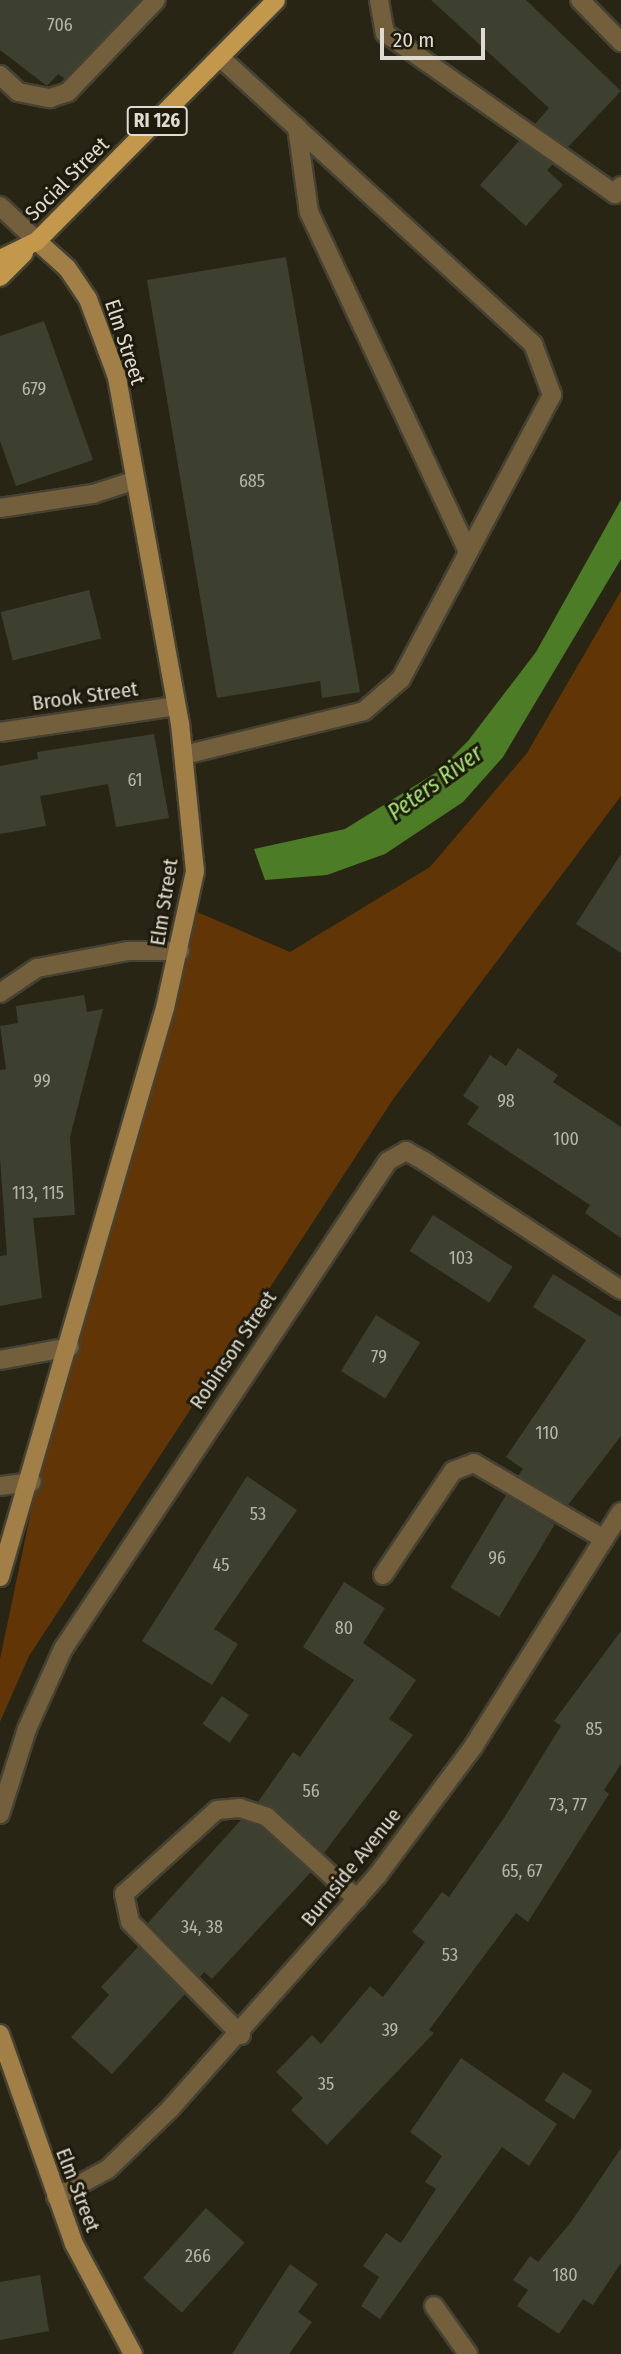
<!DOCTYPE html>
<html>
<head>
<meta charset="utf-8">
<style>
	body { margin:0 }
	#map { position:relative; width:621px; height:2354px; overflow:hidden; background:#282515; font-family:"Fira Sans Condensed",sans-serif }
	div>[style] { position:absolute }
	.green>* { inset:0; background:#613506 }
	.water>* { inset:0; background:#4d7c26 }
	.building>* { inset:0; background:#3d402f; transform-origin:0 0 }
	.roads { filter:drop-shadow(2px 0 #454233) drop-shadow(-2px 0 #454233) drop-shadow(0 2px #454233) drop-shadow(0 -2px #454233) }
	.lane>* { height:18px; margin:-9px; padding:0 9px; transform-origin:9px; border-radius:9px; background:#745f3c }
	.street>* { height:18px; margin:-9px; padding:0 9px; transform-origin:9px; border-radius:9px; background:#745f3c }
	.secondary>* { height:18px; margin:-9px; padding:0 9px; transform-origin:9px; border-radius:9px; background:#a17f46 }
	.primary>* { height:18px; margin:-9px; padding:0 9px; transform-origin:9px; border-radius:9px; background:#c4984c }
	span { translate:-50% -50%; white-space:nowrap; text-align:center; line-height:1.15; -webkit-text-stroke:6px #1f1b0c; paint-order:stroke }
	.number-label { font-size:18px; color:#b6b5a9 }
	.number-label span { -webkit-text-stroke-width:0 }
	.shield-label span { padding:2px 5px; background:#1f1b0c; border:2px solid; border-radius:5px; -webkit-text-stroke-width:0 }
	.shield-label { font-size:19px; color:#dedcd2; font-weight:700 }
	.street-label { font-size:21px; color:#dedcd2 }
	.water-label { font-size:23px; color:#a2e273; font-style:italic }
	.scale { position:absolute; left:380px; top:28px; width:105px; height:32px; box-sizing:border-box; border:4px solid #dedcd2; border-top:0; padding-left:9px; font-size:21px; line-height:24px; white-space:nowrap; color:#dedcd2; -webkit-text-stroke:5px #1f1b0c; paint-order:stroke }
</style>
</head>
<body>
<div id="map">
	<div class="green">
		<i style="clip-path:polygon(621px 591px,621px 796px,394px 1098px,29px 1656px,0 1722px,0 1659px,48px 1430px,195px 911px,290px 952px,430px 867px,527px 753px)"></i>
	</div>
	<div class="water">
		<i style="clip-path:polygon(621px 500px,621px 559px,503px 757px,463px 802px,385px 854px,327px 875px,265px 880px,254px 849px,345px 829px,437px 772px,468px 741px,536px 652px)"></i>
	</div>
	<div class="building">
		<i style="clip-path:polygon(0 0,140px 0,65px 79px,58px 74px,47px 86px,0 50px)"></i>
		<i style="clip-path:polygon(431px 0,526px 0,621px 91px,568px 147px,535px 124px,549px 108px)"></i>
		<i style="clip-path:polygon(519px 141px,553px 164px,547px 170px,563px 185px,526px 226px,480px 185px)"></i>
		<i style="clip-path:polygon(286px 257px,360px 692px,322px 698px,320px 681px,217px 698px,147px 280px)"></i>
		<i style="clip-path:polygon(44px 321px,93px 460px,16px 486px,0 441px,0 336px)"></i>
		<i style="left:89px;top:590px;width:50px;height:91px;rotate:76deg"></i>
		<i style="clip-path:polygon(154px 734px,169px 818px,116px 827px,108px 784px,40px 796px,46px 826px,0 834px,0 766px,38px 759px,37px 752px)"></i>
		<i style="clip-path:polygon(621px 854px,621px 953px,576px 924px)"></i>
		<i style="clip-path:polygon(84px 995px,87px 1012px,103px 1009px,70px 1137px,75px 1215px,33px 1218px,42px 1298px,0 1306px,0 1256px,7px 1255px,0 1158px,0 1070px,6px 1069px,0 1026px,18px 1023px,16px 1006px)"></i>
		<i style="clip-path:polygon(518px 1048px,558px 1075px,553px 1082px,621px 1127px,621px 1238px,585px 1213px,590px 1205px,467px 1124px,479px 1107px,463px 1096px,490px 1055px,506px 1066px)"></i>
		<i style="left:433px;top:1215px;width:95px;height:43px;rotate:33deg"></i>
		<i style="clip-path:polygon(553px 1274px,621px 1317px,621px 1436px,568px 1505px,518px 1476px,523px 1469px,506px 1457px,586px 1340px,533px 1307px)"></i>
		<i style="left:376px;top:1315px;width:52px;height:66px;rotate:32deg"></i>
		<i style="clip-path:polygon(247px 1476px,297px 1510px,214px 1629px,238px 1644px,212px 1685px,142px 1641px)"></i>
		<i style="left:506px;top:1495px;width:57px;height:108px;rotate:31deg"></i>
		<i style="clip-path:polygon(344px 1582px,385px 1608px,363px 1643px,416px 1680px,389px 1719px,413px 1735px,324px 1853px,275px 1809px,258px 1802px,293px 1752px,300px 1757px,354px 1680px,303px 1647px)"></i>
		<i style="clip-path:polygon(621px 1631px,621px 1764px,604px 1790px,609px 1794px,528px 1922px,516px 1913px,429px 2030px,434px 2033px,327px 2145px,291px 2110px,303px 2098px,276px 2072px,312px 2035px,321px 2044px,370px 1986px,383px 1997px,425px 1942px,412px 1932px,442px 1892px,449px 1897px,504px 1818px,561px 1726px,554px 1721px)"></i>
		<i style="left:222px;top:1696px;width:33px;height:34px;rotate:35deg"></i>
		<i style="clip-path:polygon(241px 1820px,261px 1827px,311px 1872px,212px 1979px,204px 1972px,200px 1977px,148px 1923px)"></i>
		<i style="clip-path:polygon(138px 1947px,185px 1994px,112px 2074px,71px 2037px,109px 1995px,101px 1987px)"></i>
		<i style="clip-path:polygon(461px 2058px,557px 2124px,529px 2166px,502px 2147px,380px 2319px,361px 2306px,379px 2277px,363px 2266px,386px 2233px,401px 2243px,436px 2189px,425px 2182px,442px 2156px,410px 2132px)"></i>
		<i style="left:563px;top:2072px;width:35px;height:34px;rotate:33deg"></i>
		<i style="clip-path:polygon(621px 2148px,621px 2263px,593px 2305px,583px 2299px,559px 2334px,517px 2306px,528px 2290px,513px 2280px,530px 2256px,538px 2262px,571px 2222px)"></i>
		<i style="left:206px;top:2208px;width:52px;height:94px;rotate:42deg"></i>
		<i style="clip-path:polygon(290px 2264px,318px 2284px,298px 2312px,312px 2322px,289px 2354px,232px 2354px)"></i>
		<i style="clip-path:polygon(40px 2275px,49px 2331px,0 2340px,0 2282px)"></i>
	</div>
	<div class="roads">
		<div class="lane">
			<i style="left:379px;top:0;width:34px;rotate:80deg"></i>
			<i style="left:385px;top:33px;width:281px;rotate:35deg"></i>
			<i style="left:615px;top:194px;width:10px;rotate:-53deg"></i>
			<i style="left:580px;top:0;width:59px;rotate:45.7deg"></i>
			<i style="left:0;top:75px;width:25px;rotate:43deg"></i>
			<i style="left:18px;top:92px;width:33px;rotate:11deg"></i>
			<i style="left:50px;top:98px;width:19px;rotate:-18deg"></i>
			<i style="left:68px;top:92px;width:127px;rotate:-46.3deg"></i>
			<i style="left:297px;top:127px;width:86px;rotate:82deg"></i>
			<i style="left:309px;top:212px;width:372px;rotate:64.9deg"></i>
			<i style="left:0;top:508px;width:94px;rotate:-8.6deg"></i>
			<i style="left:93px;top:494px;width:42px;rotate:-18deg"></i>
			<i style="left:184px;top:755px;width:185px;rotate:-13.7deg"></i>
			<i style="left:364px;top:711px;width:49px;rotate:-40.9deg"></i>
			<i style="left:401px;top:679px;width:322px;rotate:-62deg"></i>
			<i style="left:552px;top:395px;width:54px;rotate:-110.4deg"></i>
			<i style="left:533px;top:344px;width:425px;rotate:-137.5deg"></i>
			<i style="left:0;top:993px;width:45px;rotate:-34deg"></i>
			<i style="left:37px;top:968px;width:93px;rotate:-10.6deg"></i>
			<i style="left:128px;top:951px;width:52px"></i>
			<i style="left:0;top:1486px;width:32px;rotate:-7deg"></i>
			<i style="left:383px;top:1575px;width:125px;rotate:-56.1deg"></i>
			<i style="left:453px;top:1471px;width:22px;rotate:-21deg"></i>
			<i style="left:474px;top:1463px;width:151px;rotate:30.3deg"></i>
			<i style="left:241px;top:2035px;width:158px;rotate:-134.5deg"></i>
			<i style="left:130px;top:1922px;width:29px;rotate:-102deg"></i>
			<i style="left:124px;top:1894px;width:125px;rotate:-42.1deg"></i>
			<i style="left:217px;top:1810px;width:23px;rotate:-5deg"></i>
			<i style="left:240px;top:1808px;width:28px;rotate:18deg"></i>
			<i style="left:267px;top:1817px;width:122px;rotate:42.3deg"></i>
			<i style="left:434px;top:2306px;width:59px;rotate:54.7deg"></i>
		</div>
		<div class="street">
			<i style="left:0;top:206px;width:51px;rotate:43.4deg"></i>
			<i style="left:0;top:732px;width:178px;rotate:-8.4deg"></i>
			<i style="left:0;top:1360px;width:71px;rotate:-10.5deg"></i>
			<i style="left:0;top:1814px;width:89px;rotate:-72.4deg"></i>
			<i style="left:27px;top:1729px;width:88px;rotate:-65.8deg"></i>
			<i style="left:63px;top:1649px;width:586px;rotate:-56.34deg"></i>
			<i style="left:388px;top:1161px;width:21px;rotate:-29deg"></i>
			<i style="left:406px;top:1151px;width:21px;rotate:29deg"></i>
			<i style="left:424px;top:1161px;width:235px;rotate:33.2deg"></i>
			<i style="left:56px;top:2197px;width:59px;rotate:-28.3deg"></i>
			<i style="left:108px;top:2169px;width:86px;rotate:-44.1deg"></i>
			<i style="left:170px;top:2109px;width:312px;rotate:-48.4deg"></i>
			<i style="left:377px;top:1876px;width:161px;rotate:-53.3deg"></i>
			<i style="left:473px;top:1747px;width:278px;rotate:-57.8deg"></i>
		</div>
		<div class="secondary">
			<i style="left:0;top:1577px;width:592px;rotate:-73.83deg"></i>
			<i style="left:165px;top:1008px;width:140px;rotate:-77.6deg"></i>
			<i style="left:195px;top:871px;width:148px;rotate:-95.8deg"></i>
			<i style="left:180px;top:724px;width:353px;rotate:-100.3deg"></i>
			<i style="left:117px;top:377px;width:83px;rotate:-110.4deg"></i>
			<i style="left:88px;top:299px;width:37px;rotate:-124deg"></i>
			<i style="left:67px;top:268px;width:40px;rotate:-138deg"></i>
			<i style="left:0;top:2034px;width:223px;rotate:70.6deg"></i>
			<i style="left:74px;top:2244px;width:125px;rotate:61.8deg"></i>
		</div>
		<div class="primary">
			<i style="left:0;top:259px;width:41px;rotate:-25.9deg"></i>
			<i style="left:37px;top:241px;width:339px;rotate:-45.2deg"></i>
			<i style="left:0;top:277px;width:34px;rotate:-45deg"></i>
		</div>
	</div>
	<div class="number-label">
		<span style="left:60px;top:25px">706</span>
		<span style="left:34px;top:389px">679</span>
		<span style="left:252px;top:481px">685</span>
		<span style="left:135px;top:780px">61</span>
		<span style="left:42px;top:1081px">99</span>
		<span style="left:506px;top:1101px">98</span>
		<span style="left:566px;top:1139px">100</span>
		<span style="left:38px;top:1193px">113, 115</span>
		<span style="left:461px;top:1258px">103</span>
		<span style="left:379px;top:1357px">79</span>
		<span style="left:547px;top:1433px">110</span>
		<span style="left:258px;top:1514px">53</span>
		<span style="left:497px;top:1558px">96</span>
		<span style="left:221px;top:1565px">45</span>
		<span style="left:344px;top:1628px">80</span>
		<span style="left:594px;top:1729px">85</span>
		<span style="left:311px;top:1791px">56</span>
		<span style="left:568px;top:1805px">73, 77</span>
		<span style="left:522px;top:1871px">65, 67</span>
		<span style="left:202px;top:1927px">34, 38</span>
		<span style="left:450px;top:1955px">53</span>
		<span style="left:390px;top:2030px">39</span>
		<span style="left:326px;top:2084px">35</span>
		<span style="left:198px;top:2256px">266</span>
		<span style="left:565px;top:2275px">180</span>
	</div>
	<div class="shield-label">
		<span style="left:157px;top:121px">RI 126</span>
	</div>
	<div class="street-label">
		<span style="left:67px;top:179px;rotate:-45deg">Social Street</span>
		<span style="left:125px;top:342px;rotate:72deg">Elm Street</span>
		<span style="left:85px;top:696px;rotate:-8deg">Brook Street</span>
		<span style="left:164px;top:902px;rotate:-81deg">Elm Street</span>
		<span style="left:233px;top:1350px;rotate:-56deg">Robinson Street</span>
		<span style="left:351px;top:1867px;rotate:-51deg">Burnside Avenue</span>
		<span style="left:78px;top:2190px;rotate:69deg">Elm Street</span>
	</div>
	<div class="water-label">
		<span style="left:435px;top:783px;rotate:-36deg">Peters River</span>
	</div>
	<div class="scale">20 m</div>
</div>
</body>
</html>
